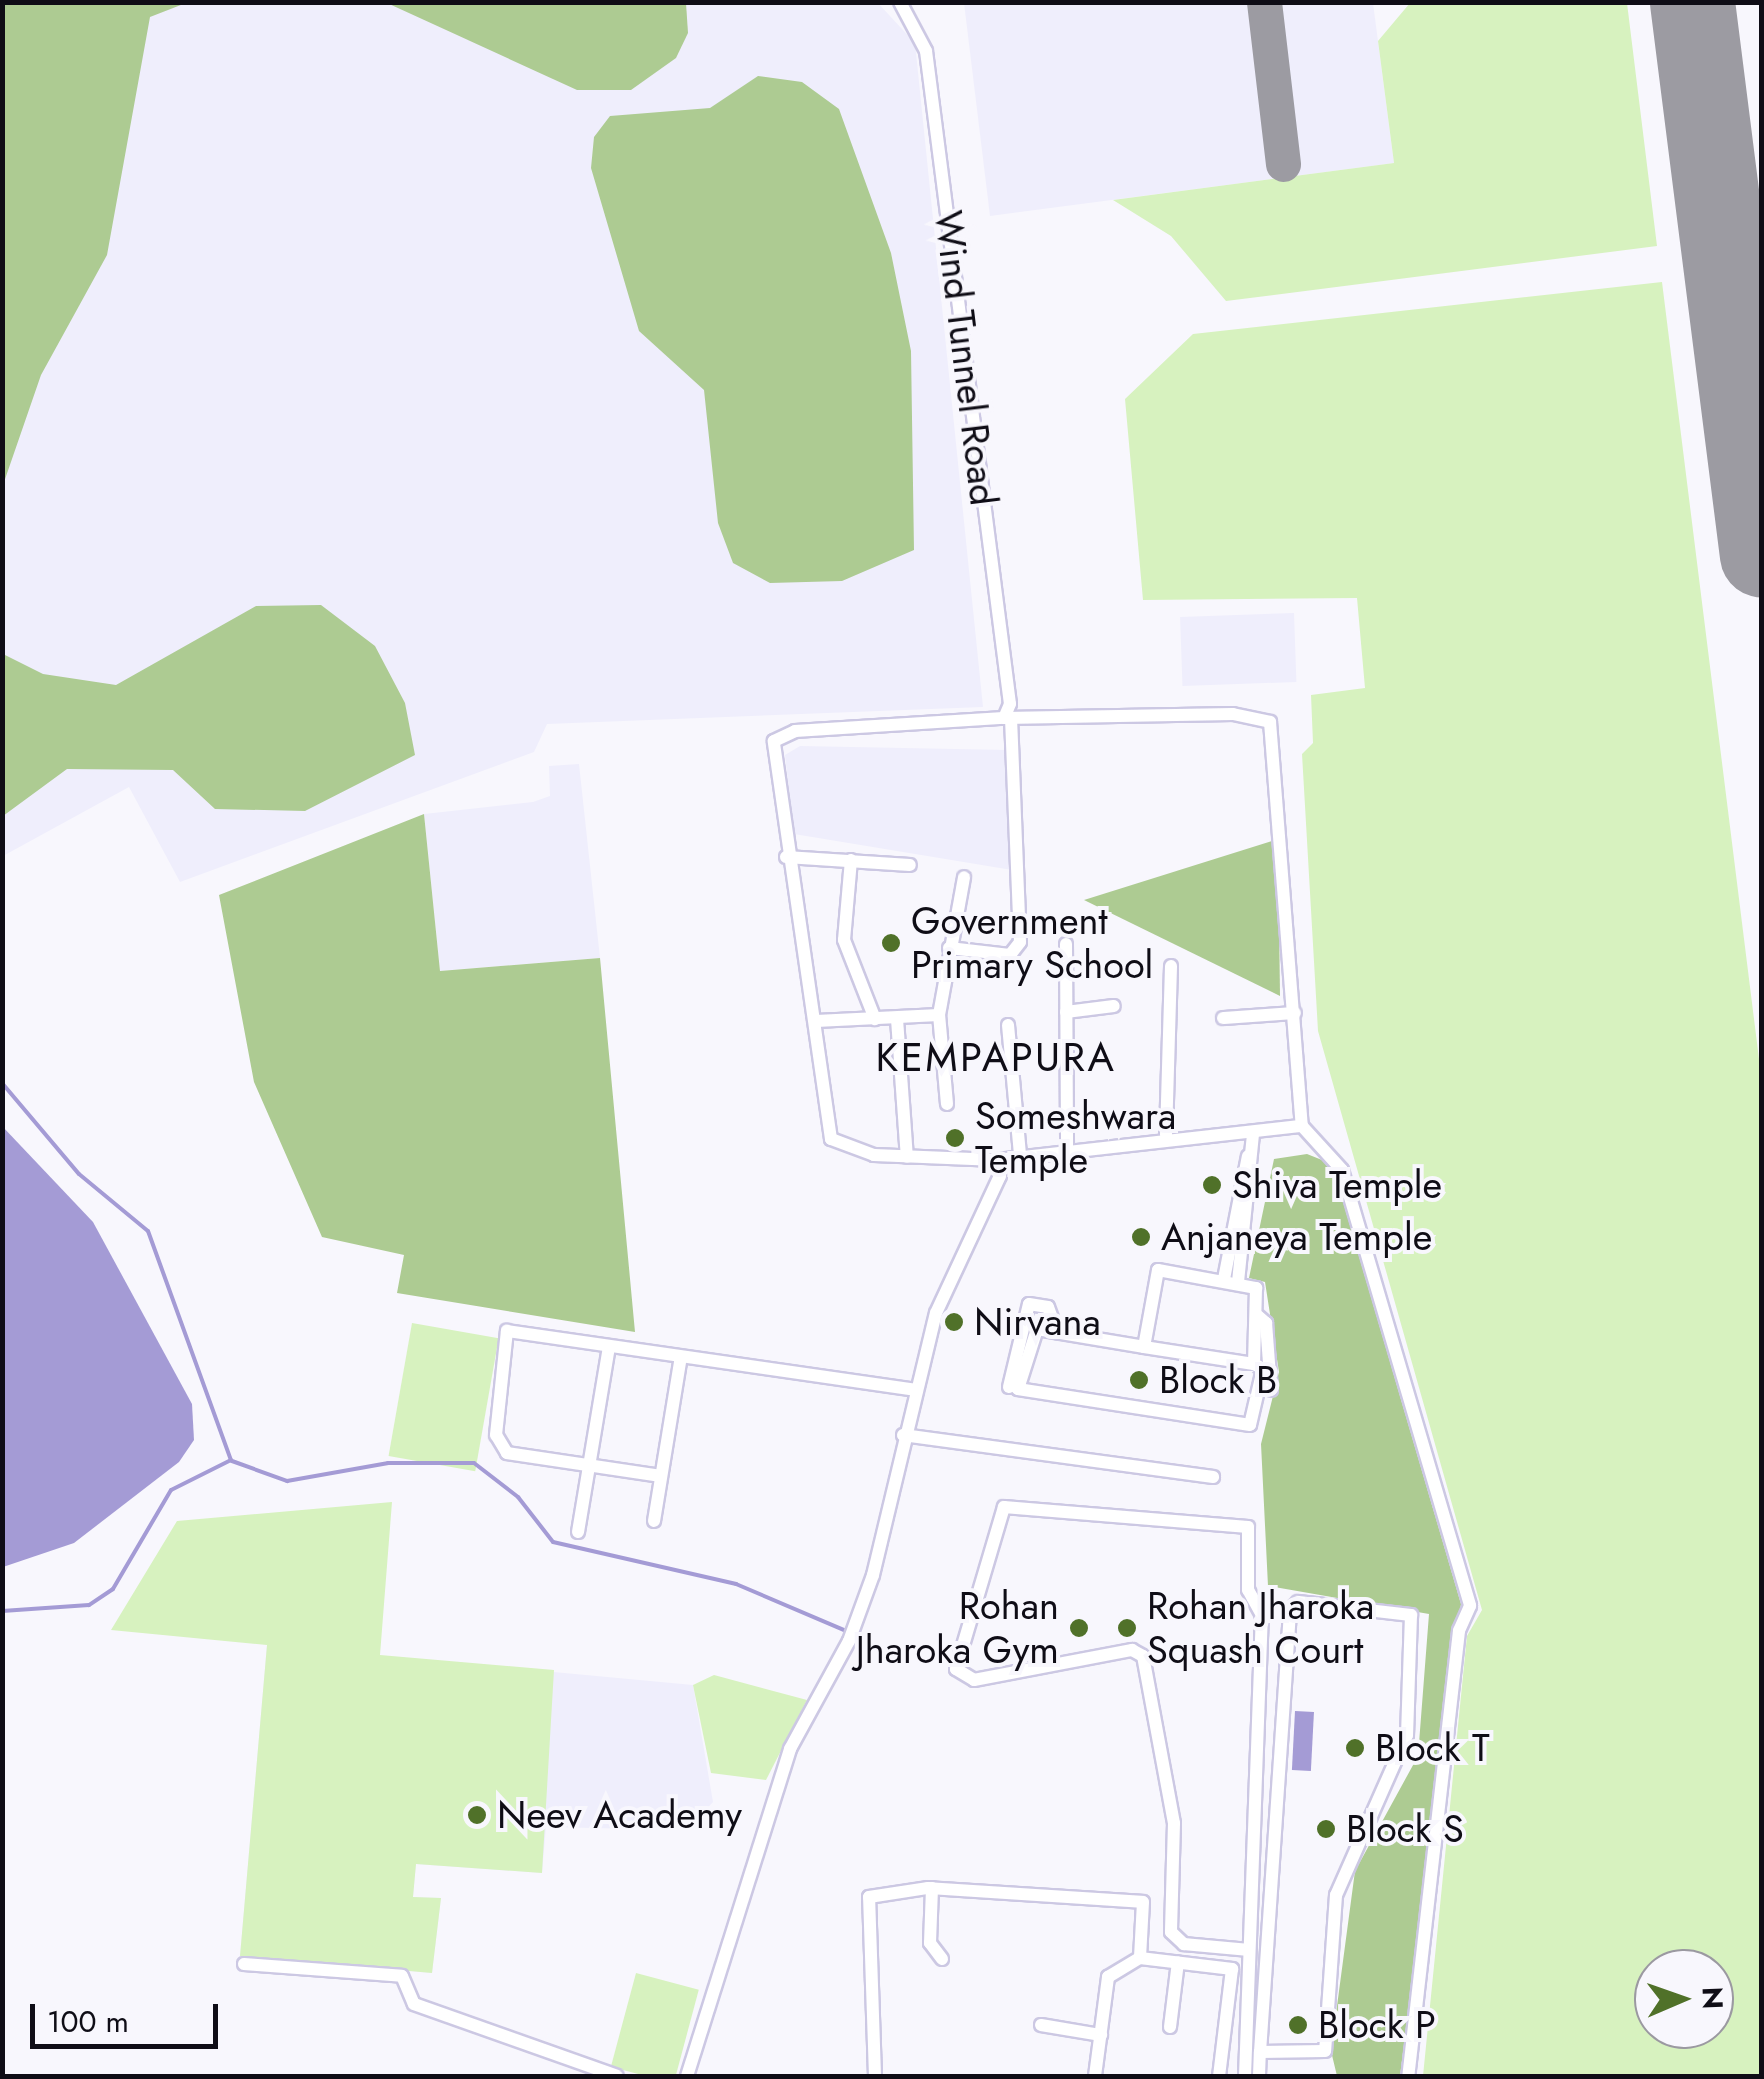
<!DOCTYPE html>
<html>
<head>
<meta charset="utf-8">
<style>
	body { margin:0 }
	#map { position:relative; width:1764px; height:2079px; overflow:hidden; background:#f8f7fd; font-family:Jost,sans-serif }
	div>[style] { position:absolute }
	.built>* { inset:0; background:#efeefc; transform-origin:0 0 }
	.green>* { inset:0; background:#d7f2bf; transform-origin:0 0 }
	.forest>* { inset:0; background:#adcb92 }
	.water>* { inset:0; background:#a49bd5; transform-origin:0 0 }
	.stream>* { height:4px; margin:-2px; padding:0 2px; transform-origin:2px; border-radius:2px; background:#a49bd5 }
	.taxiway>* { height:35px; margin:-17.5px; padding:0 17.5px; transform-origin:17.5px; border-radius:17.5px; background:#9c9ba2 }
	.runway>* { height:85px; margin:-42.5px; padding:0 42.5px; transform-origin:42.5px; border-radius:42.5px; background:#9c9ba2 }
	.roads { filter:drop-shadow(2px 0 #ccc8e3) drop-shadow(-2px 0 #ccc8e3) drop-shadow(0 2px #ccc8e3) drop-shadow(0 -2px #ccc8e3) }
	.minor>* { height:12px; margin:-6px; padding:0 6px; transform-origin:6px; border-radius:6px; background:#fff }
	.dots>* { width:28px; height:28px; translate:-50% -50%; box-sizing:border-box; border:5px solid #f8f7fd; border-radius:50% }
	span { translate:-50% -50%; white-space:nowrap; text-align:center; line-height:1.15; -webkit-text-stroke:8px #f8f7fd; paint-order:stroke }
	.street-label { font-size:38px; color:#0f0d16 }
	.poi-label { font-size:38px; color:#0f0d16 }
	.left { translate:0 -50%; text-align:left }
	.right { translate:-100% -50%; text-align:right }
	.neighbourhood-label { font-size:40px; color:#0f0d16; letter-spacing:2.5px }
	.frame { position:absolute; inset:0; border:5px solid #0f0d16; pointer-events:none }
	.north { position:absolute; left:1634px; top:1949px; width:100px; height:100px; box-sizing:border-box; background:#f8f7fd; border:2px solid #9b99a1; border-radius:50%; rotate:88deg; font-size:28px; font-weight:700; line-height:40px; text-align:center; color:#0f0d16 }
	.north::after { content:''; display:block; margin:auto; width:35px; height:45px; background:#507129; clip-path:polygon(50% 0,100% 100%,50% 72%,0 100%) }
	.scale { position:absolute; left:30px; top:2004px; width:188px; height:45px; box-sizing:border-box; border:5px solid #0f0d16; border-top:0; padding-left:12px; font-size:30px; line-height:35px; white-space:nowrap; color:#0f0d16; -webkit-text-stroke:8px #f8f7fd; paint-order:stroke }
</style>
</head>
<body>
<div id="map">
	<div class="built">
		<i style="clip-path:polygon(877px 2px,915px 43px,983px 707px,547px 724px,534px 752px,180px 882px,129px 787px,3px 856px,3px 3px)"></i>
		<i style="clip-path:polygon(964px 3px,1373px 3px,1394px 163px,990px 216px)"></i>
		<i style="left:1294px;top:613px;width:69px;height:114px;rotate:88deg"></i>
		<i style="clip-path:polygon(800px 746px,1008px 750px,1012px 870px,794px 834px,785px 755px)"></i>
		<i style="clip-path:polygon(579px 764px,600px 958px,440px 971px,424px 814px,533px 802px,550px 796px,549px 766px)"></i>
		<i style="clip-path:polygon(267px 1645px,693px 1685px,713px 1802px,687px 1830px,546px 1827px,542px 1873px,416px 1864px,413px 1897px,441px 1898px,432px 1973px,240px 1956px)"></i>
	</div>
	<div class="green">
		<i style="clip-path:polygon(1410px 3px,1627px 3px,1657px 246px,1226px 301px,1171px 236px,1113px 200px,1394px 163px,1378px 41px)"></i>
		<i style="clip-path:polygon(evenodd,1662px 282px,1762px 1083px,1761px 2076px,1423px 2076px,1467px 1636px,1482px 1610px,1318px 1031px,1302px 754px,1313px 743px,1311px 695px,1365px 688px,1357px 598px,1143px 600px,1125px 399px,1193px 334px,1662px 282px,1654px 1969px,1714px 1969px,1714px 2029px,1654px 2029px,1654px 1969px)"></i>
		<i style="left:412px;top:1323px;width:88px;height:135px;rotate:10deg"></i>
		<i style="clip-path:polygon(392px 1502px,380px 1655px,554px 1670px,542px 1873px,416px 1864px,413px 1897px,441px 1898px,432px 1973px,240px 1956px,267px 1645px,111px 1630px,177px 1521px)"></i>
		<i style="clip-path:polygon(714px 1675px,807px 1700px,766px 1780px,711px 1773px,693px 1685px)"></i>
		<i style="left:636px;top:1973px;width:65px;height:97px;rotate:15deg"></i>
	</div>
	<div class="forest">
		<i style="clip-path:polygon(3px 2px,186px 3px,150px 17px,107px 255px,41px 375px,3px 485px)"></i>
		<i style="clip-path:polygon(387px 3px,686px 3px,688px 33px,676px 58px,631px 90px,577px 90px)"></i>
		<i style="clip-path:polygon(758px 76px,802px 82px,839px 109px,891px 253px,911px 351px,914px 550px,842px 581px,770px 583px,733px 563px,718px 523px,704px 390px,639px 331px,591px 168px,594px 137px,610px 116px,710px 108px)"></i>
		<i style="clip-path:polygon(321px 605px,375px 646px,405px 703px,415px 755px,305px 811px,215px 809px,173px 770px,67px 769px,3px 816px,3px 654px,43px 674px,116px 685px,256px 606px)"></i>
		<i style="clip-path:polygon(424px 814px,440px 971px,600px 958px,635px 1332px,397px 1293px,404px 1255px,322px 1237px,254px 1082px,219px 895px)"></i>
		<i style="clip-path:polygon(1278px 839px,1280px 996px,1084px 900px)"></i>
		<i style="clip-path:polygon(1307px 1154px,1332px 1164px,1461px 1604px,1400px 2076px,1337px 2076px,1331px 2051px,1355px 1871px,1418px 1756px,1429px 1614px,1268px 1586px,1261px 1444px,1279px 1372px,1265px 1282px,1249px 1278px,1274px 1159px)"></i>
	</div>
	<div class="water">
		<i style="clip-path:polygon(2px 1126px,93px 1222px,192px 1404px,194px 1440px,179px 1462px,74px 1543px,3px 1567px)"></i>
		<i style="left:1295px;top:1711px;width:19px;height:59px;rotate:3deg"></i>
	</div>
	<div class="stream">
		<i style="left:2px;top:1083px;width:119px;rotate:49.8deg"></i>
		<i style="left:79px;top:1174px;width:89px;rotate:39.6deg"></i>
		<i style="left:148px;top:1231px;width:244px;rotate:70.1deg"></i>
		<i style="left:231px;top:1460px;width:67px;rotate:153.4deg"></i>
		<i style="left:171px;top:1490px;width:115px;rotate:120.4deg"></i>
		<i style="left:113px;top:1589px;width:29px;rotate:146deg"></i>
		<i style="left:89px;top:1605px;width:87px;rotate:176.1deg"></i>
		<i style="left:232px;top:1461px;width:59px;rotate:20deg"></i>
		<i style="left:287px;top:1481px;width:103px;rotate:-10.1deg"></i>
		<i style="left:388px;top:1463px;width:86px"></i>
		<i style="left:474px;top:1463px;width:56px;rotate:37.7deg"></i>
		<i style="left:518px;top:1497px;width:57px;rotate:52.1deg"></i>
		<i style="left:553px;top:1542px;width:188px;rotate:12.9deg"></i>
		<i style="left:736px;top:1584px;width:117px;rotate:23.1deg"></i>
		<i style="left:865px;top:1639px;width:10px;rotate:29deg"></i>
	</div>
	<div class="taxiway">
		<i style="left:1264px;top:2px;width:163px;rotate:83.3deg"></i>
	</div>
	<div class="runway">
		<i style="left:1692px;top:2px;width:557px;rotate:82.79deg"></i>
	</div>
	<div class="roads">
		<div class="minor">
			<i style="left:900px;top:2px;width:55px;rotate:62deg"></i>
			<i style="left:926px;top:51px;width:658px;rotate:82.67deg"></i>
			<i style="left:1010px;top:704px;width:15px;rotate:113deg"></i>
			<i style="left:786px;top:857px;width:124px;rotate:3.7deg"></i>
			<i style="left:851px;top:860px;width:80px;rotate:95deg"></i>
			<i style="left:844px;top:940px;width:85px;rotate:68.6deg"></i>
			<i style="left:1066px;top:944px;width:202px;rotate:89.7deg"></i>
			<i style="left:949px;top:948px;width:61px;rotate:6.5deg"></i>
			<i style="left:1010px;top:955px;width:16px;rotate:-52deg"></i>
			<i style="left:1020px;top:942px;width:224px;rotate:-92.3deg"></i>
			<i style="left:1066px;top:1012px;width:48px;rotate:-7.1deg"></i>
			<i style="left:1223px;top:1018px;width:72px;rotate:-4deg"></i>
			<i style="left:897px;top:1019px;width:138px;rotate:85.9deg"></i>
			<i style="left:816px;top:1021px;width:123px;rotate:-2.8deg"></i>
			<i style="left:1008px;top:1025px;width:130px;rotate:84.7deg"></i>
			<i style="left:947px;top:1104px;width:89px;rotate:-95.1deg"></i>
			<i style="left:939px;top:1015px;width:140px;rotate:-79.7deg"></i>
			<i style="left:1166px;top:1135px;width:169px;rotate:-88.3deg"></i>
			<i style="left:997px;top:1160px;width:123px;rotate:-177.7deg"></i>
			<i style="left:874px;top:1155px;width:46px;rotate:-159.6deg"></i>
			<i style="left:831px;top:1139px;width:402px;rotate:-98.2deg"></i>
			<i style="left:774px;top:741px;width:23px;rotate:-25deg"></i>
			<i style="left:795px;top:731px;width:209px;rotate:-3.6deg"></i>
			<i style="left:1004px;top:718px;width:229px;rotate:-1deg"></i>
			<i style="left:1233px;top:714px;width:38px;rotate:12deg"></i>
			<i style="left:1270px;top:722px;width:405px;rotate:85.5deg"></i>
			<i style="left:1302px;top:1126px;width:59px;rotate:47.7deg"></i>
			<i style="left:1342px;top:1170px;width:454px;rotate:73.6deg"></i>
			<i style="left:1470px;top:1606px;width:27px;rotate:114deg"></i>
			<i style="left:1459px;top:1631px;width:448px;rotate:96.5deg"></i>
			<i style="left:997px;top:1160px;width:307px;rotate:-6.4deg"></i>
			<i style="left:1158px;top:1270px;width:100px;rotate:10.4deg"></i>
			<i style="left:1256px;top:1288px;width:76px;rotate:91.5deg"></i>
			<i style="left:1254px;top:1364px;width:10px;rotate:29deg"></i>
			<i style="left:1263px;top:1369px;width:57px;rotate:103.1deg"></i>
			<i style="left:1250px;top:1425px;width:235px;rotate:-171.2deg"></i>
			<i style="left:1018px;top:1389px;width:63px;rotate:-72.4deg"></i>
			<i style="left:1037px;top:1329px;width:109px;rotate:9.5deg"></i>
			<i style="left:1144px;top:1347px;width:78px;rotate:-79.7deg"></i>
			<i style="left:1224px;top:1279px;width:125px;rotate:-79deg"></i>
			<i style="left:1238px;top:1282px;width:149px;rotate:-84.2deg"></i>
			<i style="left:1258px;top:1316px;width:11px;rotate:41deg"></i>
			<i style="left:1266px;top:1323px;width:67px;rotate:85.7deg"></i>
			<i style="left:1144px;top:1347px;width:111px;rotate:8.8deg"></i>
			<i style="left:1009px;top:1387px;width:85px;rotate:-76.5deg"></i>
			<i style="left:1029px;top:1304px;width:19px;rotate:9deg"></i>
			<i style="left:1048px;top:1307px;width:27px;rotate:70deg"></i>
			<i style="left:903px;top:1435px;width:313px;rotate:7.7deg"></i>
			<i style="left:661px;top:1476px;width:156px;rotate:-171.5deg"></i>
			<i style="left:507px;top:1453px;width:21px;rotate:-121deg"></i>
			<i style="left:496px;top:1435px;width:105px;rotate:-84deg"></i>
			<i style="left:507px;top:1331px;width:413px;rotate:8.2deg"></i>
			<i style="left:654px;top:1521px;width:166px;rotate:-80.7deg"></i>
			<i style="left:578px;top:1532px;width:188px;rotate:-80.5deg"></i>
			<i style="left:932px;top:1888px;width:55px;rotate:92.1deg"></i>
			<i style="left:930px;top:1943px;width:20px;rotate:53deg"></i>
			<i style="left:244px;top:1964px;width:158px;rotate:4.3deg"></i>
			<i style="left:402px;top:1976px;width:30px;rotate:67deg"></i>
			<i style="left:414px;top:2004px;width:215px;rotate:19.5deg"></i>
			<i style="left:1041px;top:2025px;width:61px;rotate:9.5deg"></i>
			<i style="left:1170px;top:2027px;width:65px;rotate:-83deg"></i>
			<i style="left:687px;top:2076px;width:343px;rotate:-72.5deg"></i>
			<i style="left:790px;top:1749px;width:123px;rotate:-61.4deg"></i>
			<i style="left:849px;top:1641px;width:70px;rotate:-70deg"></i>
			<i style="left:873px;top:1575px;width:269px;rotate:-76.5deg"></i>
			<i style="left:936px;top:1313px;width:151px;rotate:-65deg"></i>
			<i style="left:1000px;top:1176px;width:16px;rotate:-101deg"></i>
			<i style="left:875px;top:2076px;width:179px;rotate:-91.9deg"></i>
			<i style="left:869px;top:1897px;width:60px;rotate:-8.7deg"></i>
			<i style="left:928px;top:1888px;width:215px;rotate:3.7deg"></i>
			<i style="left:1143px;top:1902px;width:56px;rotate:93.1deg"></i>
			<i style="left:1140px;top:1958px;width:93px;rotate:6.8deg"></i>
			<i style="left:1232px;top:1969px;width:108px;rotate:96.9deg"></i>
			<i style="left:1095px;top:2076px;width:100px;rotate:-82.5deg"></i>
			<i style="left:1108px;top:1977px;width:37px;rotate:-31deg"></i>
			<i style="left:1245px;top:2076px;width:461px;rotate:-87.9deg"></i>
			<i style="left:1262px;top:1615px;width:29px;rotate:-119deg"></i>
			<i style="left:1248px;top:1590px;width:63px;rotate:-90deg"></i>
			<i style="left:1248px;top:1527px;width:245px;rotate:-175.3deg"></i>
			<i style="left:1004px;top:1507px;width:169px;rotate:106.5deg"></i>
			<i style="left:956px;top:1669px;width:21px;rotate:31deg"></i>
			<i style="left:974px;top:1680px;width:161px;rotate:-10.8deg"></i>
			<i style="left:1132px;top:1650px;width:13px;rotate:29deg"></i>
			<i style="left:1143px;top:1656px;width:170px;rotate:79.5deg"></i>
			<i style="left:1174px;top:1823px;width:109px;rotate:91.6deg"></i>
			<i style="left:1171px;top:1932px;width:18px;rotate:43deg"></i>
			<i style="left:1184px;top:1944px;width:65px;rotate:5.3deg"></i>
			<i style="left:1259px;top:2076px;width:24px;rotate:-88deg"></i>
			<i style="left:1260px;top:2052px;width:443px;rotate:-86.1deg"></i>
			<i style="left:1290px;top:1610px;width:11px;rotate:-45deg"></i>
			<i style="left:1298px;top:1602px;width:114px;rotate:6.6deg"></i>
			<i style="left:1411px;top:1615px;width:120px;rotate:91.9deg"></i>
			<i style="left:1407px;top:1735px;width:175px;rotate:113.9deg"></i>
			<i style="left:1336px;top:1895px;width:156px;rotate:94deg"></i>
			<i style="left:1325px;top:2051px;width:65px;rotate:179.1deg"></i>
		</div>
	</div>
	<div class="dots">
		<i style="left:891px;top:943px;background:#507129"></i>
		<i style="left:955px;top:1138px;background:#507129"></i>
		<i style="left:1212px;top:1185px;background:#507129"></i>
		<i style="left:1141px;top:1237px;background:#507129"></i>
		<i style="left:954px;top:1322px;background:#507129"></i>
		<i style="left:1139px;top:1380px;background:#507129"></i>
		<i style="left:1079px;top:1628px;background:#507129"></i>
		<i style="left:1127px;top:1628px;background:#507129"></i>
		<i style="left:1355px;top:1748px;background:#507129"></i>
		<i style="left:477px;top:1815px;background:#507129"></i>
		<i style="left:1326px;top:1829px;background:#507129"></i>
		<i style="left:1298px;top:2025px;background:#507129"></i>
	</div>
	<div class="street-label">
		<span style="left:966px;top:358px;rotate:83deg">Wind Tunnel Road</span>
	</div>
	<div class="poi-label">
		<span class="left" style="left:911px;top:943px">Government<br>Primary School</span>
		<span class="left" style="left:975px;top:1138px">Someshwara<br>Temple</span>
		<span class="left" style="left:1232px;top:1185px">Shiva Temple</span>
		<span class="left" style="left:1161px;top:1237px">Anjaneya Temple</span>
		<span class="left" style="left:974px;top:1322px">Nirvana</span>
		<span class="left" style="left:1159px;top:1380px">Block B</span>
		<span class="right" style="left:1059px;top:1628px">Rohan<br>Jharoka Gym</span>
		<span class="left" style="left:1147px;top:1628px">Rohan Jharoka<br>Squash Court</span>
		<span class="left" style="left:1375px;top:1748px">Block T</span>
		<span class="left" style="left:497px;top:1815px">Neev Academy</span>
		<span class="left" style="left:1346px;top:1829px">Block S</span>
		<span class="left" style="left:1318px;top:2025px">Block P</span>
	</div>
	<div class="neighbourhood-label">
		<span style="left:996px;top:1057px">KEMPAPURA</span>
	</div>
	<div class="frame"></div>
	<div class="north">N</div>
	<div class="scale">100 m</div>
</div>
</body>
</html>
